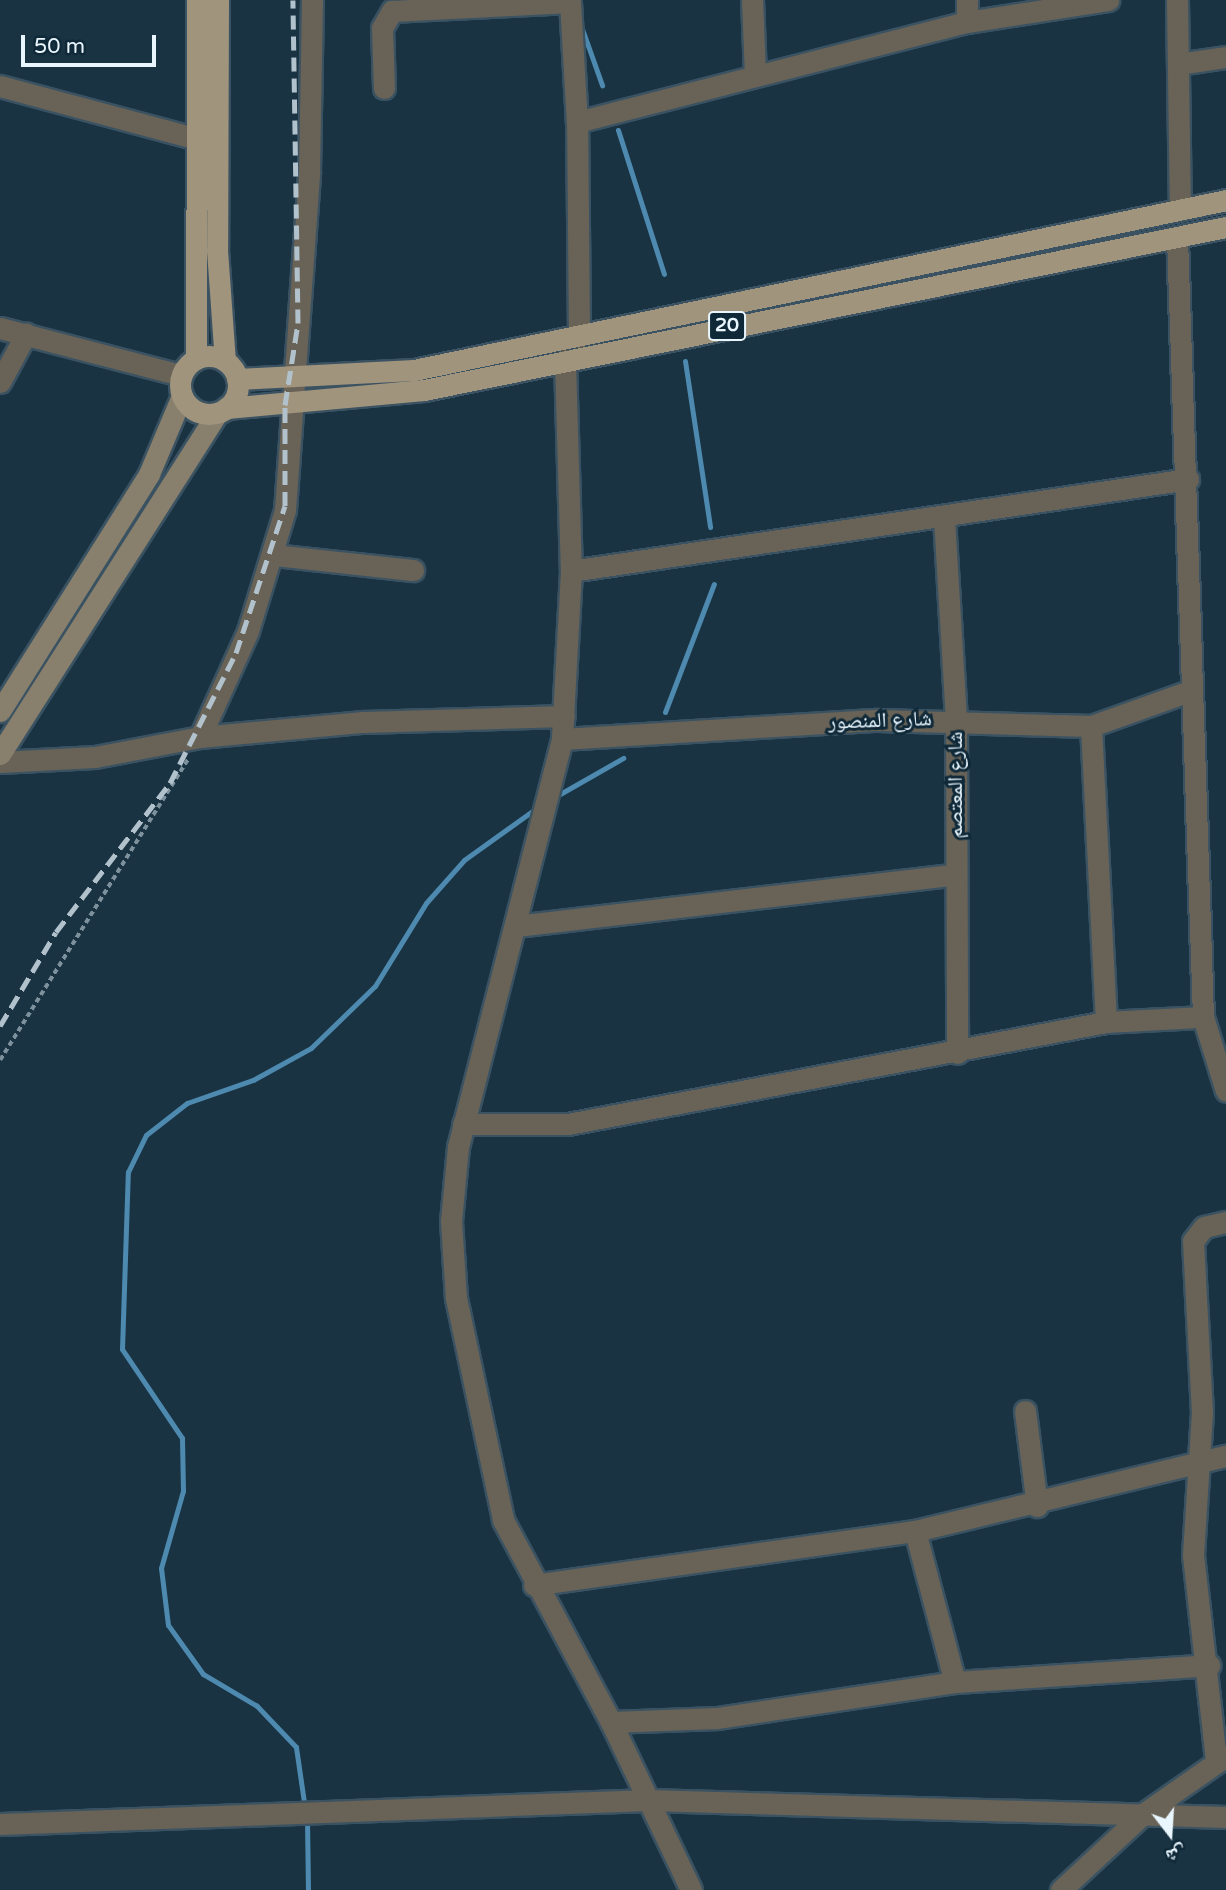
<!DOCTYPE html>
<html>
<head>
<meta charset="utf-8">
<style>
	body { margin:0 }
	#map { position:relative; width:1226px; height:1890px; overflow:hidden; background:#193343; font-family:"Varela Round","Noto Naskh Arabic",sans-serif }
	div>[style] { position:absolute }
	.stream>* { height:5px; margin:-2.5px; padding:0 2.5px; transform-origin:2.5px; border-radius:2.5px; background:#4e8aaf }
	.path>* { height:3.5px; margin-top:-1.75px; transform-origin:0; background:repeating-linear-gradient(90deg,#7d919d 0 5px,transparent 0 8.5px) }
	.roads { filter:drop-shadow(2px 0 #3a5261) drop-shadow(-2px 0 #3a5261) drop-shadow(0 2px #3a5261) drop-shadow(0 -2px #3a5261) }
	.street>* { height:21px; margin:-10.5px; padding:0 10.5px; transform-origin:10.5px; border-radius:10.5px; background:#696357 }
	.secondary>* { height:21px; margin:-10.5px; padding:0 10.5px; transform-origin:10.5px; border-radius:10.5px; background:#887f6d }
	.primary>* { height:21px; margin:-10.5px; padding:0 10.5px; transform-origin:10.5px; border-radius:10.5px; background:#a0947d }
	.primary>.ring { margin:-10.5px; padding:0; box-sizing:content-box; background:none; border:21px solid #a0947d; border-radius:50% }
	.rail>* { height:5px; margin-top:-2.5px; transform-origin:0; background:repeating-linear-gradient(90deg,#b1c2cc 0 14px,transparent 0 21px) }
	span { translate:-50% -50%; white-space:nowrap; text-align:center; line-height:1.15; -webkit-text-stroke:6px #0f2938; paint-order:stroke }
	.shield-label span { padding:2px 5px; background:#0f2938; border:2px solid; border-radius:5px; -webkit-text-stroke-width:0 }
	.shield-label { font-size:19px; color:#e9f6fe; font-weight:700 }
	.street-label { font-size:21px; color:#e9f6fe }
	.north { position:absolute; left:1135px; top:1799px; width:70px; height:70px; -webkit-text-stroke:5px #0f2938; paint-order:stroke; rotate:163deg; font-size:19px; font-weight:700; line-height:28px; text-align:center; color:#e9f6fe }
	.north::after { content:''; display:block; margin:auto; width:24px; height:32px; background:#e9f6fe; clip-path:polygon(50% 0,100% 100%,50% 72%,0 100%) }
	.scale { position:absolute; left:21px; top:35px; width:135px; height:32px; box-sizing:border-box; border:4px solid #e9f6fe; border-top:0; padding-left:9px; font-size:21px; line-height:24px; white-space:nowrap; color:#e9f6fe; -webkit-text-stroke:5px #0f2938; paint-order:stroke }
</style>
</head>
<body>
<div id="map">
	<div class="stream">
		<i style="left:581px;top:26px;width:63px;rotate:70.4deg"></i>
		<i style="left:618px;top:130px;width:151px;rotate:72.3deg"></i>
		<i style="left:685px;top:361px;width:168px;rotate:81.4deg"></i>
		<i style="left:665px;top:712px;width:137px;rotate:-69.1deg"></i>
		<i style="left:553px;top:798px;width:81px;rotate:-29.7deg"></i>
		<i style="left:305px;top:1809px;width:63px;rotate:-98.3deg"></i>
		<i style="left:296px;top:1747px;width:57px;rotate:-133.6deg"></i>
		<i style="left:257px;top:1706px;width:63px;rotate:-149.3deg"></i>
		<i style="left:203px;top:1674px;width:60px;rotate:-125.5deg"></i>
		<i style="left:168px;top:1625px;width:57px;rotate:-97deg"></i>
		<i style="left:161px;top:1568px;width:80px;rotate:-74.1deg"></i>
		<i style="left:183px;top:1491px;width:53px;rotate:-91.1deg"></i>
		<i style="left:182px;top:1438px;width:107px;rotate:-124deg"></i>
		<i style="left:122px;top:1349px;width:177px;rotate:-88.1deg"></i>
		<i style="left:128px;top:1172px;width:41px;rotate:-64.1deg"></i>
		<i style="left:146px;top:1135px;width:52px;rotate:-38deg"></i>
		<i style="left:187px;top:1103px;width:70px;rotate:-19.2deg"></i>
		<i style="left:253px;top:1080px;width:66px;rotate:-28.9deg"></i>
		<i style="left:311px;top:1048px;width:89px;rotate:-44.1deg"></i>
		<i style="left:375px;top:986px;width:97px;rotate:-58.4deg"></i>
		<i style="left:426px;top:903px;width:57px;rotate:-48.5deg"></i>
		<i style="left:464px;top:860px;width:91px;rotate:-35.6deg"></i>
		<i style="left:307px;top:1819px;width:71px;rotate:89.2deg"></i>
	</div>
	<div class="path">
		<i style="left:0;top:1060px;width:355px;rotate:-58deg"></i>
	</div>
	<div class="roads">
		<div class="street">
			<i style="left:752px;top:0;width:75px;rotate:87.7deg"></i>
			<i style="left:967px;top:0;width:22px;rotate:90deg"></i>
			<i style="left:1177px;top:0;width:210px;rotate:89.2deg"></i>
			<i style="left:1178px;top:64px;width:49px;rotate:-8.3deg"></i>
			<i style="left:0;top:86px;width:201px;rotate:15deg"></i>
			<i style="left:384px;top:88px;width:60px;rotate:-91.9deg"></i>
			<i style="left:382px;top:28px;width:20px;rotate:-60deg"></i>
			<i style="left:392px;top:11px;width:178px;rotate:-2.9deg"></i>
			<i style="left:570px;top:2px;width:120px;rotate:86.7deg"></i>
			<i style="left:1177px;top:237px;width:780px;rotate:88.09deg"></i>
			<i style="left:1203px;top:1017px;width:77px;rotate:72.7deg"></i>
			<i style="left:0;top:328px;width:187px;rotate:14.6deg"></i>
			<i style="left:579px;top:337px;width:215px;rotate:-90.5deg"></i>
			<i style="left:577px;top:122px;width:403px;rotate:-14.4deg"></i>
			<i style="left:967px;top:22px;width:143px;rotate:-8.9deg"></i>
			<i style="left:565px;top:360px;width:211px;rotate:88.4deg"></i>
			<i style="left:571px;top:571px;width:168px;rotate:93.1deg"></i>
			<i style="left:562px;top:739px;width:421px;rotate:104.3deg"></i>
			<i style="left:458px;top:1147px;width:74px;rotate:95.4deg"></i>
			<i style="left:451px;top:1221px;width:77px;rotate:86.3deg"></i>
			<i style="left:456px;top:1298px;width:227px;rotate:78deg"></i>
			<i style="left:503px;top:1520px;width:229px;rotate:61.9deg"></i>
			<i style="left:611px;top:1722px;width:186px;rotate:64.5deg"></i>
			<i style="left:0;top:382px;width:55px;rotate:-61.6deg"></i>
			<i style="left:944px;top:518px;width:200px;rotate:86.6deg"></i>
			<i style="left:956px;top:718px;width:335px;rotate:89.8deg"></i>
			<i style="left:274px;top:555px;width:140px;rotate:6.2deg"></i>
			<i style="left:571px;top:571px;width:624px;rotate:-8.48deg"></i>
			<i style="left:1091px;top:726px;width:296px;rotate:87.1deg"></i>
			<i style="left:200px;top:737px;width:116px;rotate:-65.6deg"></i>
			<i style="left:248px;top:631px;width:127px;rotate:-73deg"></i>
			<i style="left:285px;top:510px;width:339px;rotate:-85.9deg"></i>
			<i style="left:309px;top:172px;width:172px;rotate:-89deg"></i>
			<i style="left:562px;top:739px;width:316px;rotate:-3.5deg"></i>
			<i style="left:877px;top:720px;width:214px;rotate:1.6deg"></i>
			<i style="left:1091px;top:726px;width:107px;rotate:-19.6deg"></i>
			<i style="left:0;top:762px;width:95px;rotate:-3deg"></i>
			<i style="left:95px;top:757px;width:107px;rotate:-10.8deg"></i>
			<i style="left:200px;top:737px;width:164px;rotate:-5.3deg"></i>
			<i style="left:363px;top:722px;width:201px;rotate:-1.7deg"></i>
			<i style="left:516px;top:926px;width:443px;rotate:-6.7deg"></i>
			<i style="left:463px;top:1124px;width:105px"></i>
			<i style="left:568px;top:1124px;width:548px;rotate:-10.74deg"></i>
			<i style="left:1106px;top:1022px;width:97px;rotate:-3deg"></i>
			<i style="left:1025px;top:1411px;width:96px;rotate:82.8deg"></i>
			<i style="left:915px;top:1531px;width:156px;rotate:75.2deg"></i>
			<i style="left:534px;top:1585px;width:385px;rotate:-8.1deg"></i>
			<i style="left:915px;top:1531px;width:320px;rotate:-13.6deg"></i>
			<i style="left:611px;top:1722px;width:106px;rotate:-2.2deg"></i>
			<i style="left:717px;top:1718px;width:241px;rotate:-8.6deg"></i>
			<i style="left:955px;top:1682px;width:255px;rotate:-3.8deg"></i>
			<i style="left:1216px;top:1760px;width:206px;rotate:-96.4deg"></i>
			<i style="left:1193px;top:1555px;width:142px;rotate:-86.4deg"></i>
			<i style="left:1202px;top:1413px;width:172px;rotate:-93deg"></i>
			<i style="left:1193px;top:1241px;width:18px;rotate:-52deg"></i>
			<i style="left:1204px;top:1227px;width:23px;rotate:-13deg"></i>
			<i style="left:0;top:1824px;width:649px;rotate:-2.12deg"></i>
			<i style="left:649px;top:1800px;width:577px;rotate:1.69deg"></i>
			<i style="left:1061px;top:1890px;width:112px;rotate:-42.8deg"></i>
			<i style="left:1143px;top:1814px;width:101px;rotate:-34.9deg"></i>
		</div>
		<div class="secondary">
			<i style="left:0;top:711px;width:280px;rotate:-57.8deg"></i>
			<i style="left:149px;top:474px;width:85px;rotate:-67.1deg"></i>
			<i style="left:0;top:754px;width:404px;rotate:-57.5deg"></i>
		</div>
		<div class="primary">
			<i style="left:218px;top:0;width:250px;rotate:90.2deg"></i>
			<i style="left:217px;top:250px;width:111px;rotate:85.9deg"></i>
			<i class="ring" style="left:180px;top:356px;width:37px;height:37px"></i>
			<i style="left:196px;top:359px;width:359px;rotate:-89.8deg"></i>
			<i style="left:237px;top:379px;width:177px;rotate:-2.9deg"></i>
			<i style="left:414px;top:370px;width:830px;rotate:-11.82deg"></i>
			<i style="left:226px;top:408px;width:199px;rotate:-5.2deg"></i>
			<i style="left:424px;top:390px;width:818px;rotate:-11.49deg"></i>
		</div>
	</div>
	<div class="rail">
		<i style="left:0;top:1026px;width:109px;rotate:-59.2deg"></i>
		<i style="left:56px;top:932px;width:188px;rotate:-52.6deg"></i>
		<i style="left:170px;top:783px;width:146px;rotate:-63.1deg"></i>
		<i style="left:236px;top:653px;width:155px;rotate:-71.6deg"></i>
		<i style="left:285px;top:506px;width:101px;rotate:-90deg"></i>
		<i style="left:285px;top:405px;width:83px;rotate:-81deg"></i>
		<i style="left:298px;top:323px;width:323px;rotate:-90.9deg"></i>
	</div>
	<div class="shield-label">
		<span style="left:727px;top:326px">20</span>
	</div>
	<div class="street-label">
		<span style="left:880px;top:721px;rotate:-2deg">شارع المنصور</span>
		<span style="left:956px;top:785px;rotate:-90deg">شارع المعتصم</span>
	</div>
	<div class="north">ش</div>
	<div class="scale">50 m</div>
</div>
</body>
</html>
